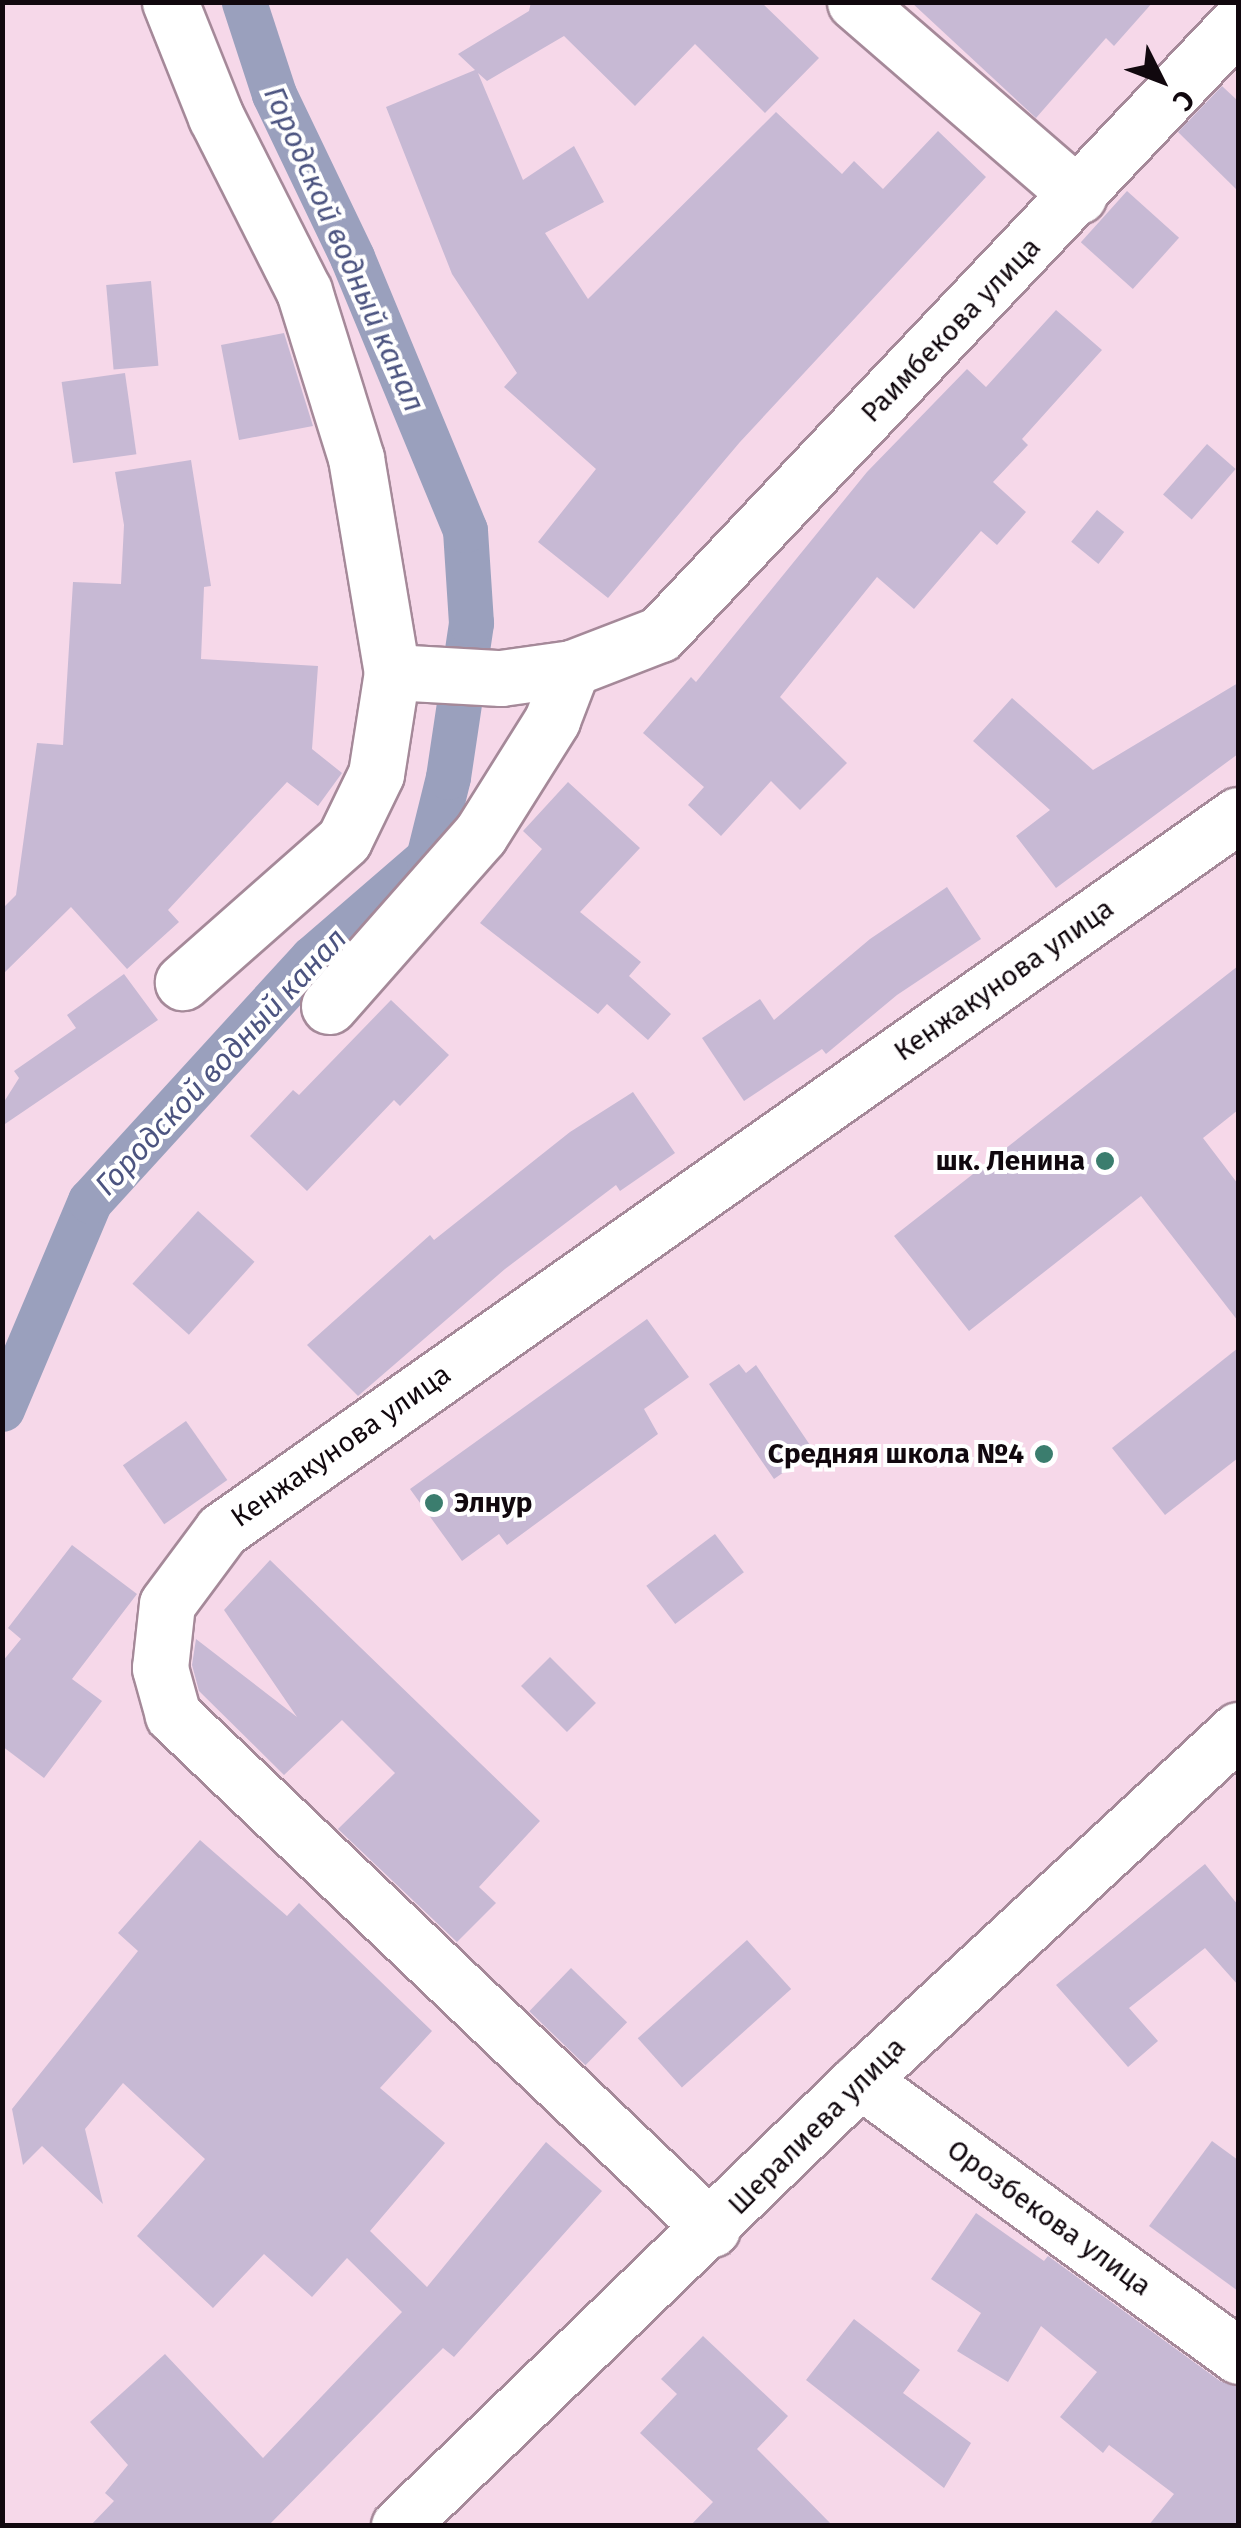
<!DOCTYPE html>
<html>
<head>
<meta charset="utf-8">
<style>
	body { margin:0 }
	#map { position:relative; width:1241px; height:2528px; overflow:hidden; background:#f6d8e9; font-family:"Fira Sans",sans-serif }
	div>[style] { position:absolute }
	.canal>* { height:45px; margin:-22.5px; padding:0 22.5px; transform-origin:22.5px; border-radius:22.5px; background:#9aa0bd }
	.building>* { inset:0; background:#c7b9d4; transform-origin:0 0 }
	.roads { filter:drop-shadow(2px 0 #a58999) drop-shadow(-2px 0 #a58999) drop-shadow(0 2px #a58999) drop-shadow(0 -2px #a58999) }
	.minor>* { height:55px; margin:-27.5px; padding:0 27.5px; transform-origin:27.5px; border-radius:27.5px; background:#fff }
	.dots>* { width:28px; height:28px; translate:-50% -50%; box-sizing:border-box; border:5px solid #fff; border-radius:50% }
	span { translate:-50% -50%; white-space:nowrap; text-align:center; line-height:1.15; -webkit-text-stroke:8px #fff; paint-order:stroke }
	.street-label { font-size:28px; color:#11080e }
	.poi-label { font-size:28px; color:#11080e; font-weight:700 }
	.right { translate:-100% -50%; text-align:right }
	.left { translate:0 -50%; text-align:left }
	.water-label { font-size:30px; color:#4c5480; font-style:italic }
	.frame { position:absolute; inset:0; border:5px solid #11080e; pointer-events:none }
	.north { position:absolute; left:1111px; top:30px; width:100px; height:100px; -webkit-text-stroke:8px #fff; paint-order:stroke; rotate:132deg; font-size:28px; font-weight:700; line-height:40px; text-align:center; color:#11080e }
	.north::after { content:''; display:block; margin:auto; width:35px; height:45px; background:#11080e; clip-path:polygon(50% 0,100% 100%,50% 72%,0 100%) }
</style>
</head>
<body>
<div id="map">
	<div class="canal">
		<i style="left:2px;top:1409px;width:226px;rotate:-67.1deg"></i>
		<i style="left:90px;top:1201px;width:329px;rotate:-47.6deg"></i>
		<i style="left:312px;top:958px;width:153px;rotate:-40.8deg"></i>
		<i style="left:428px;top:858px;width:83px;rotate:-76.1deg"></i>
		<i style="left:448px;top:777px;width:156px;rotate:-81.5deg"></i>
		<i style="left:471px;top:623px;width:93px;rotate:-93.7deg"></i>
		<i style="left:465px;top:530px;width:295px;rotate:-112.5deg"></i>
		<i style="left:352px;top:257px;width:181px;rotate:-115.6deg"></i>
		<i style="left:274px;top:94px;width:97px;rotate:-108.1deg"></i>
	</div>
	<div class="building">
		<i style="clip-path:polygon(531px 2px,761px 2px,819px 58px,765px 113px,695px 44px,635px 106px,564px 36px,487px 81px,478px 73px,523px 180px,574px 146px,604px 202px,545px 233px,588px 299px,776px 112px,842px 174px,854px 161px,883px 189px,938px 131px,986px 177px,740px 442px,608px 598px,538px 542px,596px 469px,504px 387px,517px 373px,452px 274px,386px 107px,475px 70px,458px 54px,529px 11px)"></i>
		<i style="clip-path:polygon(911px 2px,1153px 2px,1114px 46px,1106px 38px,1036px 118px)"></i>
		<i style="clip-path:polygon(1222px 86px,1238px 101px,1238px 191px,1178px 132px)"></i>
		<i style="left:1127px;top:191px;width:70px;height:69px;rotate:42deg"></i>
		<i style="left:151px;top:281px;width:85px;height:45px;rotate:85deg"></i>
		<i style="clip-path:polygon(1056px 310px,1102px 350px,1022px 439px,1028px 445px,993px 482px,1026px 512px,997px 545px,981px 531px,914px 609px,877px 577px,780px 697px,847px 763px,800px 810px,771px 781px,721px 836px,688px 805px,704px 787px,643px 733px,691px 677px,696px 682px,867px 472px,967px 369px,986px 387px)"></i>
		<i style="clip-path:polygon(284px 333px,313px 426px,239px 440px,221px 345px)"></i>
		<i style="left:125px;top:373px;width:82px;height:64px;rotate:82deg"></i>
		<i style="left:1207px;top:444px;width:38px;height:67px;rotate:41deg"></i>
		<i style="clip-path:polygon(191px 460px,211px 586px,204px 587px,201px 659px,318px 666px,312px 749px,342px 773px,318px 806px,287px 782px,168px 910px,179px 922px,127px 969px,71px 907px,2px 975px,2px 909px,16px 895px,37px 743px,63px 745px,73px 582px,121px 584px,124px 525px,115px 472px)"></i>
		<i style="left:1097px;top:510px;width:35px;height:41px;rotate:39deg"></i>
		<i style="clip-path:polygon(1238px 683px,1238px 754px,1056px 888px,1016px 836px,1050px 810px,973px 741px,1012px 698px,1093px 770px)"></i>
		<i style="clip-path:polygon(568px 782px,640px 848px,580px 912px,641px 962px,629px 976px,671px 1014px,648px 1040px,607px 1004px,598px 1014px,480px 923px,542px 849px,523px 831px)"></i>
		<i style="clip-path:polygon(947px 887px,981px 939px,897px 995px,826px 1054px,822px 1049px,744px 1101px,702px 1038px,760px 999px,774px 1020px,870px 939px)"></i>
		<i style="clip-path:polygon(1238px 966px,1238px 1110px,1203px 1138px,1238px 1184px,1238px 1321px,1141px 1196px,969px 1331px,894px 1236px)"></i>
		<i style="clip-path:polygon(124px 974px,158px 1020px,2px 1126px,2px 1105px,19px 1078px,14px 1071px,76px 1028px,67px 1015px)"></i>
		<i style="clip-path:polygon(391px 1000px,449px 1055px,400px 1106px,394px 1100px,307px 1191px,250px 1136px,293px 1090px,299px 1095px)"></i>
		<i style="clip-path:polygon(633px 1092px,675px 1153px,620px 1191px,616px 1185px,505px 1269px,358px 1396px,307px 1345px,430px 1235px,434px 1240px,570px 1132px)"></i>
		<i style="left:198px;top:1211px;width:76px;height:98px;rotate:42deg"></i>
		<i style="clip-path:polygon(647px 1319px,689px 1377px,644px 1409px,658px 1434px,507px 1545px,499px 1534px,462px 1561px,410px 1489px)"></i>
		<i style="clip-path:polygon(1238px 1348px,1238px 1458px,1165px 1515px,1112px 1448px)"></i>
		<i style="clip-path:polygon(739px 1364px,746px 1373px,756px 1365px,814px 1451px,774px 1479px,709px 1384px)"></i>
		<i style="left:186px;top:1421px;width:72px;height:77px;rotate:55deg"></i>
		<i style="left:715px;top:1534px;width:48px;height:86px;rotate:53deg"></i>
		<i style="clip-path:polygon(72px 1545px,137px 1594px,72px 1679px,102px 1701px,44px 1778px,2px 1746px,2px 1662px,21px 1639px,8px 1628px)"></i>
		<i style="clip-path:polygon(270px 1560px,540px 1821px,479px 1887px,496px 1903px,457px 1942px,338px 1829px,395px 1773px,342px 1720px,284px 1775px,199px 1691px,192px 1665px,196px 1639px,297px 1717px,224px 1610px)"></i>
		<i style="left:550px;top:1657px;width:65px;height:41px;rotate:45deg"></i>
		<i style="clip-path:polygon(200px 1840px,287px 1916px,299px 1903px,432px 2031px,380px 2088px,445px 2143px,370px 2231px,427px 2287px,546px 2142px,602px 2191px,454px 2357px,443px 2348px,268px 2526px,90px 2526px,114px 2501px,105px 2493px,128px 2465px,90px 2422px,165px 2354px,263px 2458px,402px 2312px,347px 2258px,312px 2297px,264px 2254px,213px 2308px,137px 2236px,205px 2159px,123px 2083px,85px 2129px,103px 2204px,42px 2146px,23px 2165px,12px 2109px,138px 1951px,118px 1933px)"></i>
		<i style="clip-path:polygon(1205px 1864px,1238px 1905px,1238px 1985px,1205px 1948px,1129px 2008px,1158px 2041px,1128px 2067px,1056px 1985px)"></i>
		<i style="left:747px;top:1940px;width:66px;height:147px;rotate:48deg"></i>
		<i style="left:571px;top:1968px;width:78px;height:60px;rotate:44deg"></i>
		<i style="clip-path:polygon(1212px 2141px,1238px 2160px,1238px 2291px,1149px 2226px)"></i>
		<i style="clip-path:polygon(976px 2213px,1044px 2261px,1048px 2256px,1220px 2381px,1238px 2387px,1238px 2526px,1148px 2526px,1174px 2494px,1109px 2445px,1103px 2453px,1060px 2417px,1097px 2372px,1041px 2326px,1008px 2382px,957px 2351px,981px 2313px,931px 2279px)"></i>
		<i style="clip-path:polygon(854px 2319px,920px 2370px,903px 2393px,971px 2443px,944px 2488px,806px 2380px)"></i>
		<i style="clip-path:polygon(703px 2336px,788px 2416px,757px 2449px,833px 2526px,690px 2526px,713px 2502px,640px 2433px,677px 2394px,661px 2379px)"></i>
	</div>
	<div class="roads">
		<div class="minor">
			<i style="left:170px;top:2px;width:124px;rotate:68.2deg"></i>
			<i style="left:216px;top:117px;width:195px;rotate:63.2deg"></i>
			<i style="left:304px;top:291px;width:175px;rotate:72.7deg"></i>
			<i style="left:356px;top:458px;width:217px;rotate:80.5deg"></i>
			<i style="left:392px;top:672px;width:103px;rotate:98.9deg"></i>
			<i style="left:376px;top:774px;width:73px;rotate:115.9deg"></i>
			<i style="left:344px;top:840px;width:215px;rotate:138.6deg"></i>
			<i style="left:855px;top:2px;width:296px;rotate:40.9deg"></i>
			<i style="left:392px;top:672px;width:109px;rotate:3.2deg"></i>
			<i style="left:501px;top:678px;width:72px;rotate:-8deg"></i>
			<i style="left:572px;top:668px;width:94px;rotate:-21.1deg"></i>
			<i style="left:660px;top:634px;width:841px;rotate:-46.59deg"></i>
			<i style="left:329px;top:1006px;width:228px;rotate:-48.6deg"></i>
			<i style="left:480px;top:835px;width:136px;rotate:-57.9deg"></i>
			<i style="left:552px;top:720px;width:56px;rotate:-69deg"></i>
			<i style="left:860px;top:2080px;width:468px;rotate:36.1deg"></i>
			<i style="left:712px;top:2229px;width:745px;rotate:-136.36deg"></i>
			<i style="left:173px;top:1715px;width:49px;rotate:-105.5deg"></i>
			<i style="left:160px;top:1668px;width:64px;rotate:-83.8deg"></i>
			<i style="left:167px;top:1604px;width:92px;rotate:-53.4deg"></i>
			<i style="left:222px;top:1530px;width:1242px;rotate:-35.14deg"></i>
			<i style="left:399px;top:2526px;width:641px;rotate:-44.05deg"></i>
			<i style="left:860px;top:2080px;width:515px;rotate:-42.8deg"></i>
		</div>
	</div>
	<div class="dots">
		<i style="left:1105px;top:1161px;background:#3b7d6e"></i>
		<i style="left:1044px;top:1454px;background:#3b7d6e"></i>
		<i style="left:434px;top:1503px;background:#3b7d6e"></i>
	</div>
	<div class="street-label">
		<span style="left:951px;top:330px;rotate:-46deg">Раимбекова улица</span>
		<span style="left:1004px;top:980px;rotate:-35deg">Кенжакунова улица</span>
		<span style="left:341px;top:1446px;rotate:-35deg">Кенжакунова улица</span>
		<span style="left:817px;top:2126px;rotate:-45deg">Шералиева улица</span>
		<span style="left:1049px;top:2218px;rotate:36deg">Орозбекова улица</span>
	</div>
	<div class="poi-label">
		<span class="right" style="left:1085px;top:1161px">шк. Ленина</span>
		<span class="right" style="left:1024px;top:1454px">Средняя школа №4</span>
		<span class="left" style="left:454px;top:1503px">Элнур</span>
	</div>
	<div class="water-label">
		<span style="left:344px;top:249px;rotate:66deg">Городской водный канал</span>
		<span style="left:221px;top:1062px;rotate:-47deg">Городской водный канал</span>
	</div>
	<div class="frame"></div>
	<div class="north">С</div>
</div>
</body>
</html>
